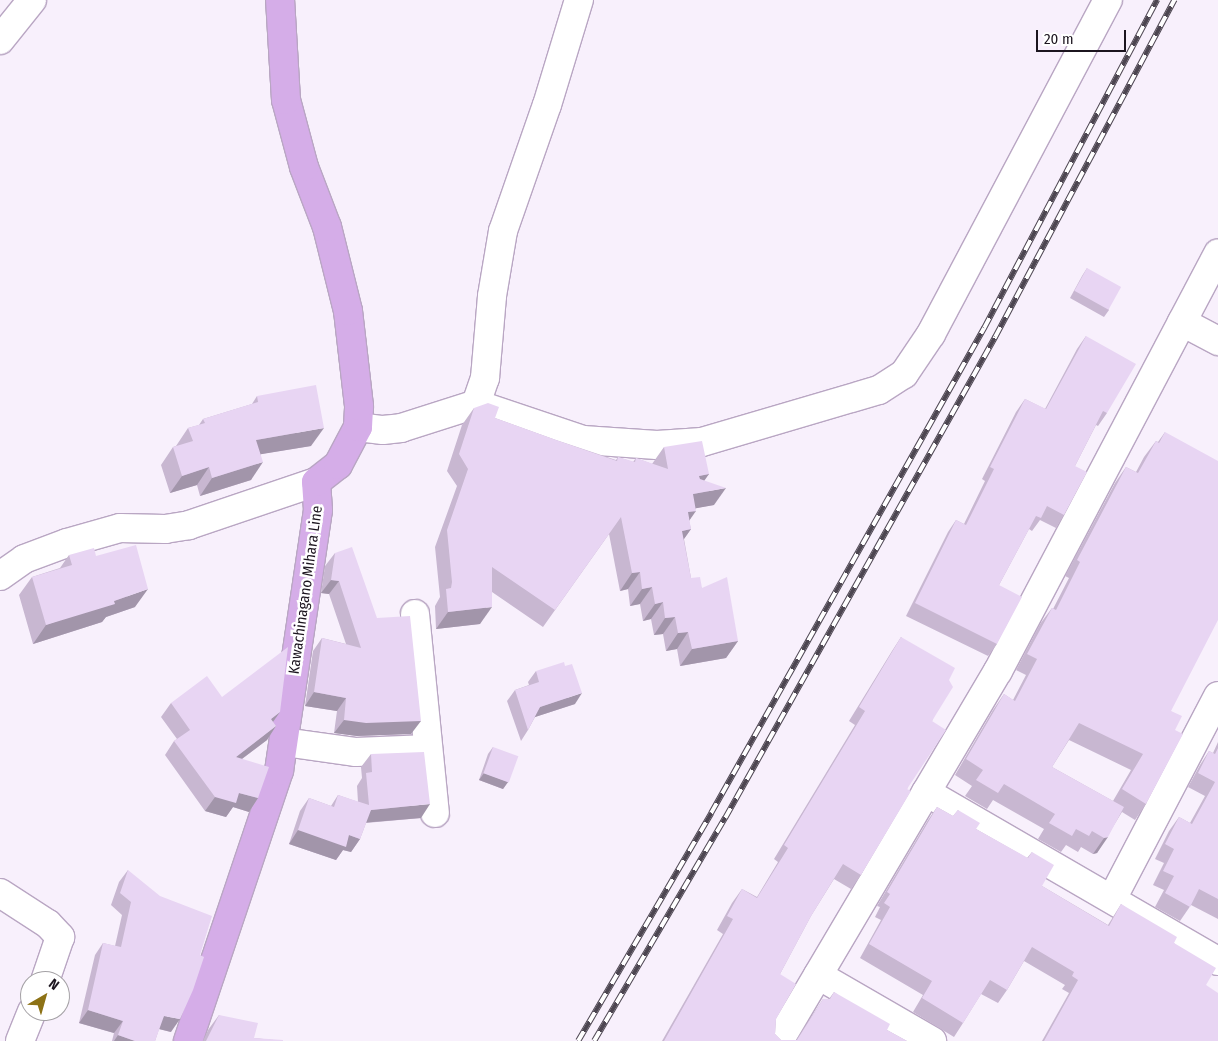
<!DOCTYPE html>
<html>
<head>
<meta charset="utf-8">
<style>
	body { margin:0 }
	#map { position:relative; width:1218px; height:1041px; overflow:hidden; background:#f8f0fc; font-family:"Fira Sans Condensed",sans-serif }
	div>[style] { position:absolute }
	.roads { filter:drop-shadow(1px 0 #b9a6c3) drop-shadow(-1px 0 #b9a6c3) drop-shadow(0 1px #b9a6c3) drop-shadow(0 -1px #b9a6c3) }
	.minor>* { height:28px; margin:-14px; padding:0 14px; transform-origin:14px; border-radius:14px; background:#fff }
	.major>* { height:28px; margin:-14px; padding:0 14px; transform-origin:14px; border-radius:14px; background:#d5ade8 }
	.rail>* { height:5.5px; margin-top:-2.75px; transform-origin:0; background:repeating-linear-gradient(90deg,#fff 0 11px,#4d4651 0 22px); box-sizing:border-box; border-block:1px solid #4d4651 }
	.wall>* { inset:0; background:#c8b7d1 }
	.shaded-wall>* { inset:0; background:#a295aa }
	.building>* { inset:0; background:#e8d5f3; transform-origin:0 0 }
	span { translate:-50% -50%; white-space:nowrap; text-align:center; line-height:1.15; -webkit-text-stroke:5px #fff; paint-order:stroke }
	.street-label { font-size:15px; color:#1c151f }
	.north { position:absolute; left:20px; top:971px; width:50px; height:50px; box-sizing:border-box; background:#fff; border:1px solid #a4a1a5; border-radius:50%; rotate:38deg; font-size:14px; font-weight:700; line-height:20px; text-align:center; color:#1c151f }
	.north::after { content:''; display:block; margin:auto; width:18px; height:22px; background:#8d7216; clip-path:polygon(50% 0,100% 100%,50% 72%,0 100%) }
	.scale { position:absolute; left:1036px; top:30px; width:90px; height:22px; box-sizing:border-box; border:2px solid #1c151f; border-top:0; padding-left:6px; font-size:15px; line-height:18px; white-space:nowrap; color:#1c151f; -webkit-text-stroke:4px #fff; paint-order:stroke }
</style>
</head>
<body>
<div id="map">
	<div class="roads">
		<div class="minor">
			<i style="left:0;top:40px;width:51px;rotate:-51.3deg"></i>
			<i style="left:1182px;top:322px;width:41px;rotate:27.8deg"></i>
			<i style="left:476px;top:404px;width:28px;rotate:-71deg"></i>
			<i style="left:485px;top:378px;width:82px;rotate:-85.1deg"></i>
			<i style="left:492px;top:296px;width:66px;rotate:-80.4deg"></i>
			<i style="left:503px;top:231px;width:133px;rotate:-70.8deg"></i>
			<i style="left:547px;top:105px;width:110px;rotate:-73.1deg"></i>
			<i style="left:358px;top:427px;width:25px;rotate:7deg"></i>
			<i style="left:383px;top:430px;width:18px;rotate:-6deg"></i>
			<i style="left:401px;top:428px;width:79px;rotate:-17.7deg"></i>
			<i style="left:476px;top:404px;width:113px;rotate:18.6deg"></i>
			<i style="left:583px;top:440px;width:74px;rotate:3.9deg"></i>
			<i style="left:657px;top:445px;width:45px;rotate:-3.8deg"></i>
			<i style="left:702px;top:442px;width:184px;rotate:-16.4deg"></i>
			<i style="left:879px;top:390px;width:30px;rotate:-33deg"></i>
			<i style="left:904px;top:374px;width:48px;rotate:-56deg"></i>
			<i style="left:931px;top:334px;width:378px;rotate:-62.1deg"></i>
			<i style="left:0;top:576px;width:29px;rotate:-35deg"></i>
			<i style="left:24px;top:559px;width:46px;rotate:-20.4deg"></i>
			<i style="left:67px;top:543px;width:55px;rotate:-15.8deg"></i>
			<i style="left:120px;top:528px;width:45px;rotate:1.3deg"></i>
			<i style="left:165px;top:529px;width:24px;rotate:-9deg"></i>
			<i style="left:189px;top:525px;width:134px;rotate:-18.7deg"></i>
			<i style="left:415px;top:614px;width:200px;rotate:84.3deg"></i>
			<i style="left:284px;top:742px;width:73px;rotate:7.9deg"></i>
			<i style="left:356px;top:752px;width:72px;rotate:-2.4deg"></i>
			<i style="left:926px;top:792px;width:337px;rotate:30.1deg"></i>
			<i style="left:0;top:893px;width:57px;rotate:32.9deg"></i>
			<i style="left:48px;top:924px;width:18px;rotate:47deg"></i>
			<i style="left:60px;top:937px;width:46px;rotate:108.8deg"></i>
			<i style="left:1112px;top:899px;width:229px;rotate:-62.4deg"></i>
			<i style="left:818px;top:975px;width:132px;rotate:30.1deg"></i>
			<i style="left:20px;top:1041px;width:32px;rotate:-68deg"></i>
			<i style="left:779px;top:1041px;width:430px;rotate:-59.4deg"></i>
			<i style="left:998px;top:671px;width:472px;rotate:-62.2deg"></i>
		</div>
		<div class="major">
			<i style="left:188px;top:1041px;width:285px;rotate:-71.4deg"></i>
			<i style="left:279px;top:771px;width:264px;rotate:-81.5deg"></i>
			<i style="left:318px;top:510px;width:28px;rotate:-94deg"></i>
			<i style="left:316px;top:482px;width:28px;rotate:-38deg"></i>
			<i style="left:338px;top:465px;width:43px;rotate:-62.2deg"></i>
			<i style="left:358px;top:427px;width:21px;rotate:-87deg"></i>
			<i style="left:359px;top:406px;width:96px;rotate:-96.6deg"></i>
			<i style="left:348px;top:311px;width:87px;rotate:-104deg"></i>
			<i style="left:327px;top:227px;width:64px;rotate:-111deg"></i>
			<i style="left:304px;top:167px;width:69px;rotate:-105deg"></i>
			<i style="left:286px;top:100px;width:100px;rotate:-93.4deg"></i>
		</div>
	</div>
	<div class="rail">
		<i style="left:578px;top:1041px;width:264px;rotate:-59.7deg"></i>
		<i style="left:711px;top:813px;width:557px;rotate:-60.63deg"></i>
		<i style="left:984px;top:328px;width:371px;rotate:-62.2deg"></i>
		<i style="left:594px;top:1041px;width:259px;rotate:-59.6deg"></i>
		<i style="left:725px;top:818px;width:552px;rotate:-60.69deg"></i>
		<i style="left:995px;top:337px;width:382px;rotate:-62deg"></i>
	</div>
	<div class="wall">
		<i style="clip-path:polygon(1087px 268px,1109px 310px,1104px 317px,1070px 298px,1082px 276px)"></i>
		<i style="clip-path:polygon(1086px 336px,1107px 413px,1098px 426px,1096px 425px,1075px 466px,1064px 515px,1056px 528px,1040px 520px,1032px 531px,1029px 529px,999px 585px,997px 644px,988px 656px,906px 616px,948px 532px,956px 520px,964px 524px,985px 481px,982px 479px,1016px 412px,1025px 399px,1045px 409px,1077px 349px)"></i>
		<i style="clip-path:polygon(257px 396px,311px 446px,261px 454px,251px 480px,200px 496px,197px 485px,170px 493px,161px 465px,173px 447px,176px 446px,188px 428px,199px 425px,203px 419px,252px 404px)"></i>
		<i style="clip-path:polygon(474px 408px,495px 418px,556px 440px,616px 460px,618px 457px,633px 462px,636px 458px,652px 464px,664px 447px,709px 474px,704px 480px,714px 505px,696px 508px,689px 521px,691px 529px,684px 539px,691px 578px,702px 588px,738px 641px,726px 658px,680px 666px,677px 649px,666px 651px,663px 634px,654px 635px,651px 619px,643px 621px,640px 604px,630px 606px,628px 589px,620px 591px,609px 534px,543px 627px,492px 592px,480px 624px,436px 629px,435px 606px,440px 597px,435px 547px,457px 486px,447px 471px,462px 425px)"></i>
		<i style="clip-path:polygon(evenodd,1165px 432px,1171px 711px,1175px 730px,1146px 804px,1135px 820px,1122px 812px,1097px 853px,1093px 854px,1081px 847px,1078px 852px,1066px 845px,1061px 852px,1038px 839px,1044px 829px,993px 800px,987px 809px,965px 796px,972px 786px,955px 775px,993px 710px,1004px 694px,1013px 700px,1026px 675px,1016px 670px,1040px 624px,1052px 608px,1053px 609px,1069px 578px,1065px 576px,1115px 483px,1126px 467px,1136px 472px,1144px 457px,1156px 441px,1158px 442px,1165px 432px,1069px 740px,1131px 770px,1113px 801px,1052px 767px,1069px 740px)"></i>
		<i style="clip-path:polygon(335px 553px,411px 734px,357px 736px,334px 733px,337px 711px,305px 706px,313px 651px,322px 638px,346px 644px,329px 594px,321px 593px,325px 566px)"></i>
		<i style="clip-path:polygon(69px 555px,96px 556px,135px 607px,106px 617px,102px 622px,33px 644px,19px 595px,32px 577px,60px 568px)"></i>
		<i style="clip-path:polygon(901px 637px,949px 680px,932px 721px,907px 789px,861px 875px,851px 889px,834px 879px,811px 916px,780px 974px,776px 1019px,775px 1034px,781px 1040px,796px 1040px,823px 999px,829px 999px,834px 992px,887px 1030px,907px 1041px,662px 1041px,723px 934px,717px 930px,732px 903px,742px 889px,757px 897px,778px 862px,774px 859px,855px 725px,849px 721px,892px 651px)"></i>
		<i style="clip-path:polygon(536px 671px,575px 704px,535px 717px,528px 730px,521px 741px,507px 701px,515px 690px,529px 685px,528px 682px)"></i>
		<i style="clip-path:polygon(222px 697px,280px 712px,273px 722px,276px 726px,267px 740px,242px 759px,258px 798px,249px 812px,233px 807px,226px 817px,205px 811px,165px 755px,174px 741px,177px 739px,161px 717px,171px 703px)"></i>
		<i style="clip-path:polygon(1218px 742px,1218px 919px,1191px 905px,1180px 921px,1155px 907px,1164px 890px,1153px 885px,1164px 863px,1155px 859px,1169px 831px,1179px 817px,1190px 823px,1205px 796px,1188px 787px,1200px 765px,1209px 751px,1213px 753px)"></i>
		<i style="clip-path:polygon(493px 747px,508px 782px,503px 789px,479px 780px,488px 754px)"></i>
		<i style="clip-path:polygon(371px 754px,421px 818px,366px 823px,360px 839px,351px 852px,343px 850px,336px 860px,289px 844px,300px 811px,309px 798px,331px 806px,338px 795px,358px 802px,357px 786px,362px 778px,361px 767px)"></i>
		<i style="clip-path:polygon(937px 807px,953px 816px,958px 810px,976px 829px,1027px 858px,1032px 852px,1042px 886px,1108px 925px,1121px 904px,1174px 943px,1206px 985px,1218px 1041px,1042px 1041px,1069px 993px,1062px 989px,1065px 985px,1024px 961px,1007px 990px,998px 1003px,981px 994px,963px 1023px,954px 1037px,913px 1012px,923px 995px,860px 958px,881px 920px,875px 917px,880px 907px,877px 906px,928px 820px)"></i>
		<i style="clip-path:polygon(128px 870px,171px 1032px,159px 1029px,155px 1041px,112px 1041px,114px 1033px,79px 1023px,95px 955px,103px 943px,115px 946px,122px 915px,111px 905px,119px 882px)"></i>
		<i style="clip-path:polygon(219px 1015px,254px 1038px,283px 1041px,203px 1041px,208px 1030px)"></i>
	</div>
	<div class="shaded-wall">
		<i style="clip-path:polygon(324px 428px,311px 446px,244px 457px,256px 440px)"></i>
		<i style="clip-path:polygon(263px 462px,251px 480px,200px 496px,212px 478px)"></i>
		<i style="clip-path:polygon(209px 467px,197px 485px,170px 493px,182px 476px)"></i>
		<i style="clip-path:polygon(709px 474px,697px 491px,699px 476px)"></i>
		<i style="clip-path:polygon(726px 488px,714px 505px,681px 511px,693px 494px)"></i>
		<i style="clip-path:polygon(696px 511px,684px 528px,688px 512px)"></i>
		<i style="clip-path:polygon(691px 529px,679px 546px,682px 531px)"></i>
		<i style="clip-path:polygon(640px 572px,628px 589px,620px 591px,632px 573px)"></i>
		<i style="clip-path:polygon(331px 580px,339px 581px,329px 594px,321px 593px)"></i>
		<i style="clip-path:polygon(652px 587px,640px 604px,630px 606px,642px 589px)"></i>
		<i style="clip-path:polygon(148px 589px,135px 607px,106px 617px,102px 622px,33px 644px,46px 625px)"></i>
		<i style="clip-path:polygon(663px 602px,651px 619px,643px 621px,655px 604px)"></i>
		<i style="clip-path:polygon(492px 607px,480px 624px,436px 629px,448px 612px)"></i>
		<i style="clip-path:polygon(675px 617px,663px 634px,654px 635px,665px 618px)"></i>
		<i style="clip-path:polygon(688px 632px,677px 649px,666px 651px,678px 633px)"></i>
		<i style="clip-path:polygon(738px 641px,726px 658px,680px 666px,692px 649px)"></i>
		<i style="clip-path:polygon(314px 692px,346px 698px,337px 711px,305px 706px)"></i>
		<i style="clip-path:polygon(582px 693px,575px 704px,532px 718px,540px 707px)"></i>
		<i style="clip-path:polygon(280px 712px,270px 726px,271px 719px)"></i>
		<i style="clip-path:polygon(344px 720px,421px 721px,411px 734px,357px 736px,334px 733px)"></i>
		<i style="clip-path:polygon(276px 726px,267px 740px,227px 770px,236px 757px)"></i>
		<i style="clip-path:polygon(484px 773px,508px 782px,503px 789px,479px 780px)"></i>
		<i style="clip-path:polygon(239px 793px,258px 798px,249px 812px,233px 807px,226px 817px,205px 811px,215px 797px)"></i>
		<i style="clip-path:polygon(430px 804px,421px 818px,361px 823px,371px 810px)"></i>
		<i style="clip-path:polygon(298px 830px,349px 835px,360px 839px,351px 852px,343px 850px,336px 860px,289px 844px)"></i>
		<i style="clip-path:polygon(1108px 837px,1097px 853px,1093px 854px,1104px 838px)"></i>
		<i style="clip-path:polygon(88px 1010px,123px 1021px,114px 1033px,79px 1023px)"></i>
		<i style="clip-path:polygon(164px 1016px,180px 1019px,171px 1032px,155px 1028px)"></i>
		<i style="clip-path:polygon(118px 1035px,135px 1041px,114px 1041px)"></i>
	</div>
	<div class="building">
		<i style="left:1087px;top:268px;width:39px;height:26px;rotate:29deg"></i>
		<i style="clip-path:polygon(1086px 336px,1136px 364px,1107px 413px,1103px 411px,1075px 466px,1087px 472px,1064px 515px,1047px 506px,1041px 518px,1036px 516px,999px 585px,1022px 597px,997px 644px,915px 603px,956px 520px,966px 525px,994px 469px,990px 467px,1025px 399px,1046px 409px)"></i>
		<i style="clip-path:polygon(316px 385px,324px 428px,256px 440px,263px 462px,212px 478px,209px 467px,182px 476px,173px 447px,193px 441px,188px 428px,205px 423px,203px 419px,258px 402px,257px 396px)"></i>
		<i style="clip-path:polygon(488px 403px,499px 407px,495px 418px,556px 440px,617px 461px,618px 457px,635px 462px,636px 458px,668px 469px,664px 447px,702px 441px,709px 474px,699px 476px,700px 479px,726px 488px,693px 494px,696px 511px,688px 512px,691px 529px,682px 531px,691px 578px,700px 577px,702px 588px,727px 577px,738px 641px,692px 649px,688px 632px,678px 633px,675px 617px,665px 618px,663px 602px,655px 604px,652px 587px,642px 589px,640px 572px,632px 573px,621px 517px,555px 610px,492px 567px,492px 607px,448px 612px,446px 589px,451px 588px,452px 582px,447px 530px,468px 469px,459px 454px,474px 408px)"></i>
		<i style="clip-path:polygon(1165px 432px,1218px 461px,1218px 620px,1171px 711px,1182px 716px,1175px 730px,1183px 734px,1146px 804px,1122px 789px,1143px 754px,1079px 723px,1052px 767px,1124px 807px,1108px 837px,1104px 838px,1092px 831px,1089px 836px,1076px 829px,1072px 836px,1049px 823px,1055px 814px,1004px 784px,998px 793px,976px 780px,983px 770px,966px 759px,1004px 694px,1015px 701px,1037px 659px,1027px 654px,1052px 608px,1056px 610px,1080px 562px,1077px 560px,1126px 467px,1138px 473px,1156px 441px,1159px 443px)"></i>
		<i style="clip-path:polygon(136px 545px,148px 589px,114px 601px,115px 604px,46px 625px,32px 577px,72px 565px,69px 555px,94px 548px,96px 556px)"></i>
		<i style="clip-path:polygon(352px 547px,377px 618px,410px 616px,421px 721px,366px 723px,344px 720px,346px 698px,314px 692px,322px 638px,361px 648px,339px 581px,331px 580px,335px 553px)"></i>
		<i style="clip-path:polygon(901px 637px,955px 668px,949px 680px,953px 687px,932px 721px,946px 730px,907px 789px,911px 791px,861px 875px,843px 864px,811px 916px,780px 974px,796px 984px,776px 1019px,775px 1034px,781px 1040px,797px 1040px,823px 999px,830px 999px,834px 992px,890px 1024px,887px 1030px,907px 1041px,664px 1041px,733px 919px,727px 916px,742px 889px,757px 898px,788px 848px,784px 845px,865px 711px,859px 707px)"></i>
		<i style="clip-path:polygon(288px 647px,280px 712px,271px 719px,276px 726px,236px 757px,269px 767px,258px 798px,239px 793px,236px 803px,215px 797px,174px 741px,190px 730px,171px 703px,207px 676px,222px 697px)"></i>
		<i style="clip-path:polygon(564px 662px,565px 666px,572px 664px,582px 693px,540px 707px,528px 730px,515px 690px,539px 682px,536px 671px)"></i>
		<i style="left:493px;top:747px;width:27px;height:28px;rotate:20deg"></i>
		<i style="clip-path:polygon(1218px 748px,1218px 899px,1199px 889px,1190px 907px,1165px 893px,1174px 876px,1163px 871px,1174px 849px,1165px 844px,1179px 817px,1192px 824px,1215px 782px,1198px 773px,1209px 751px,1215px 754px)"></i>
		<i style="clip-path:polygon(424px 752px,430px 804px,371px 810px,360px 839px,349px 835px,346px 847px,298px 830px,309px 798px,334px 807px,338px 795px,369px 805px,366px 773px,372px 772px,371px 754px)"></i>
		<i style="clip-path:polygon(937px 807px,953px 816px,958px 810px,980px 823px,976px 829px,1028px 858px,1032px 852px,1054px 865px,1042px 886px,1109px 926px,1121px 904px,1177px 937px,1174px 943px,1216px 968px,1206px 985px,1218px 993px,1218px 1041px,1044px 1041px,1078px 980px,1072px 976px,1074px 972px,1032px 947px,1007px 990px,990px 980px,963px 1023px,922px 998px,932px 981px,869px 944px,890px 907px,884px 903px,890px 894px,887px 892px)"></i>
		<i style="clip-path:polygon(128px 870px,160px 896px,212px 916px,200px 955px,204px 957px,193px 990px,180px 1019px,164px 1016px,155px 1041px,135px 1041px,118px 1035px,123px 1021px,88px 1010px,103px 943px,121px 947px,131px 902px,120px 893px)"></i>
		<i style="clip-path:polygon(219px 1015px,258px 1023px,254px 1038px,283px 1040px,283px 1041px,206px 1041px)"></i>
	</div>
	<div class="street-label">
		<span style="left:306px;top:590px;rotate:-82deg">Kawachinagano Mihara Line</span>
	</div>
	<div class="north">N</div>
	<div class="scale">20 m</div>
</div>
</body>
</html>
